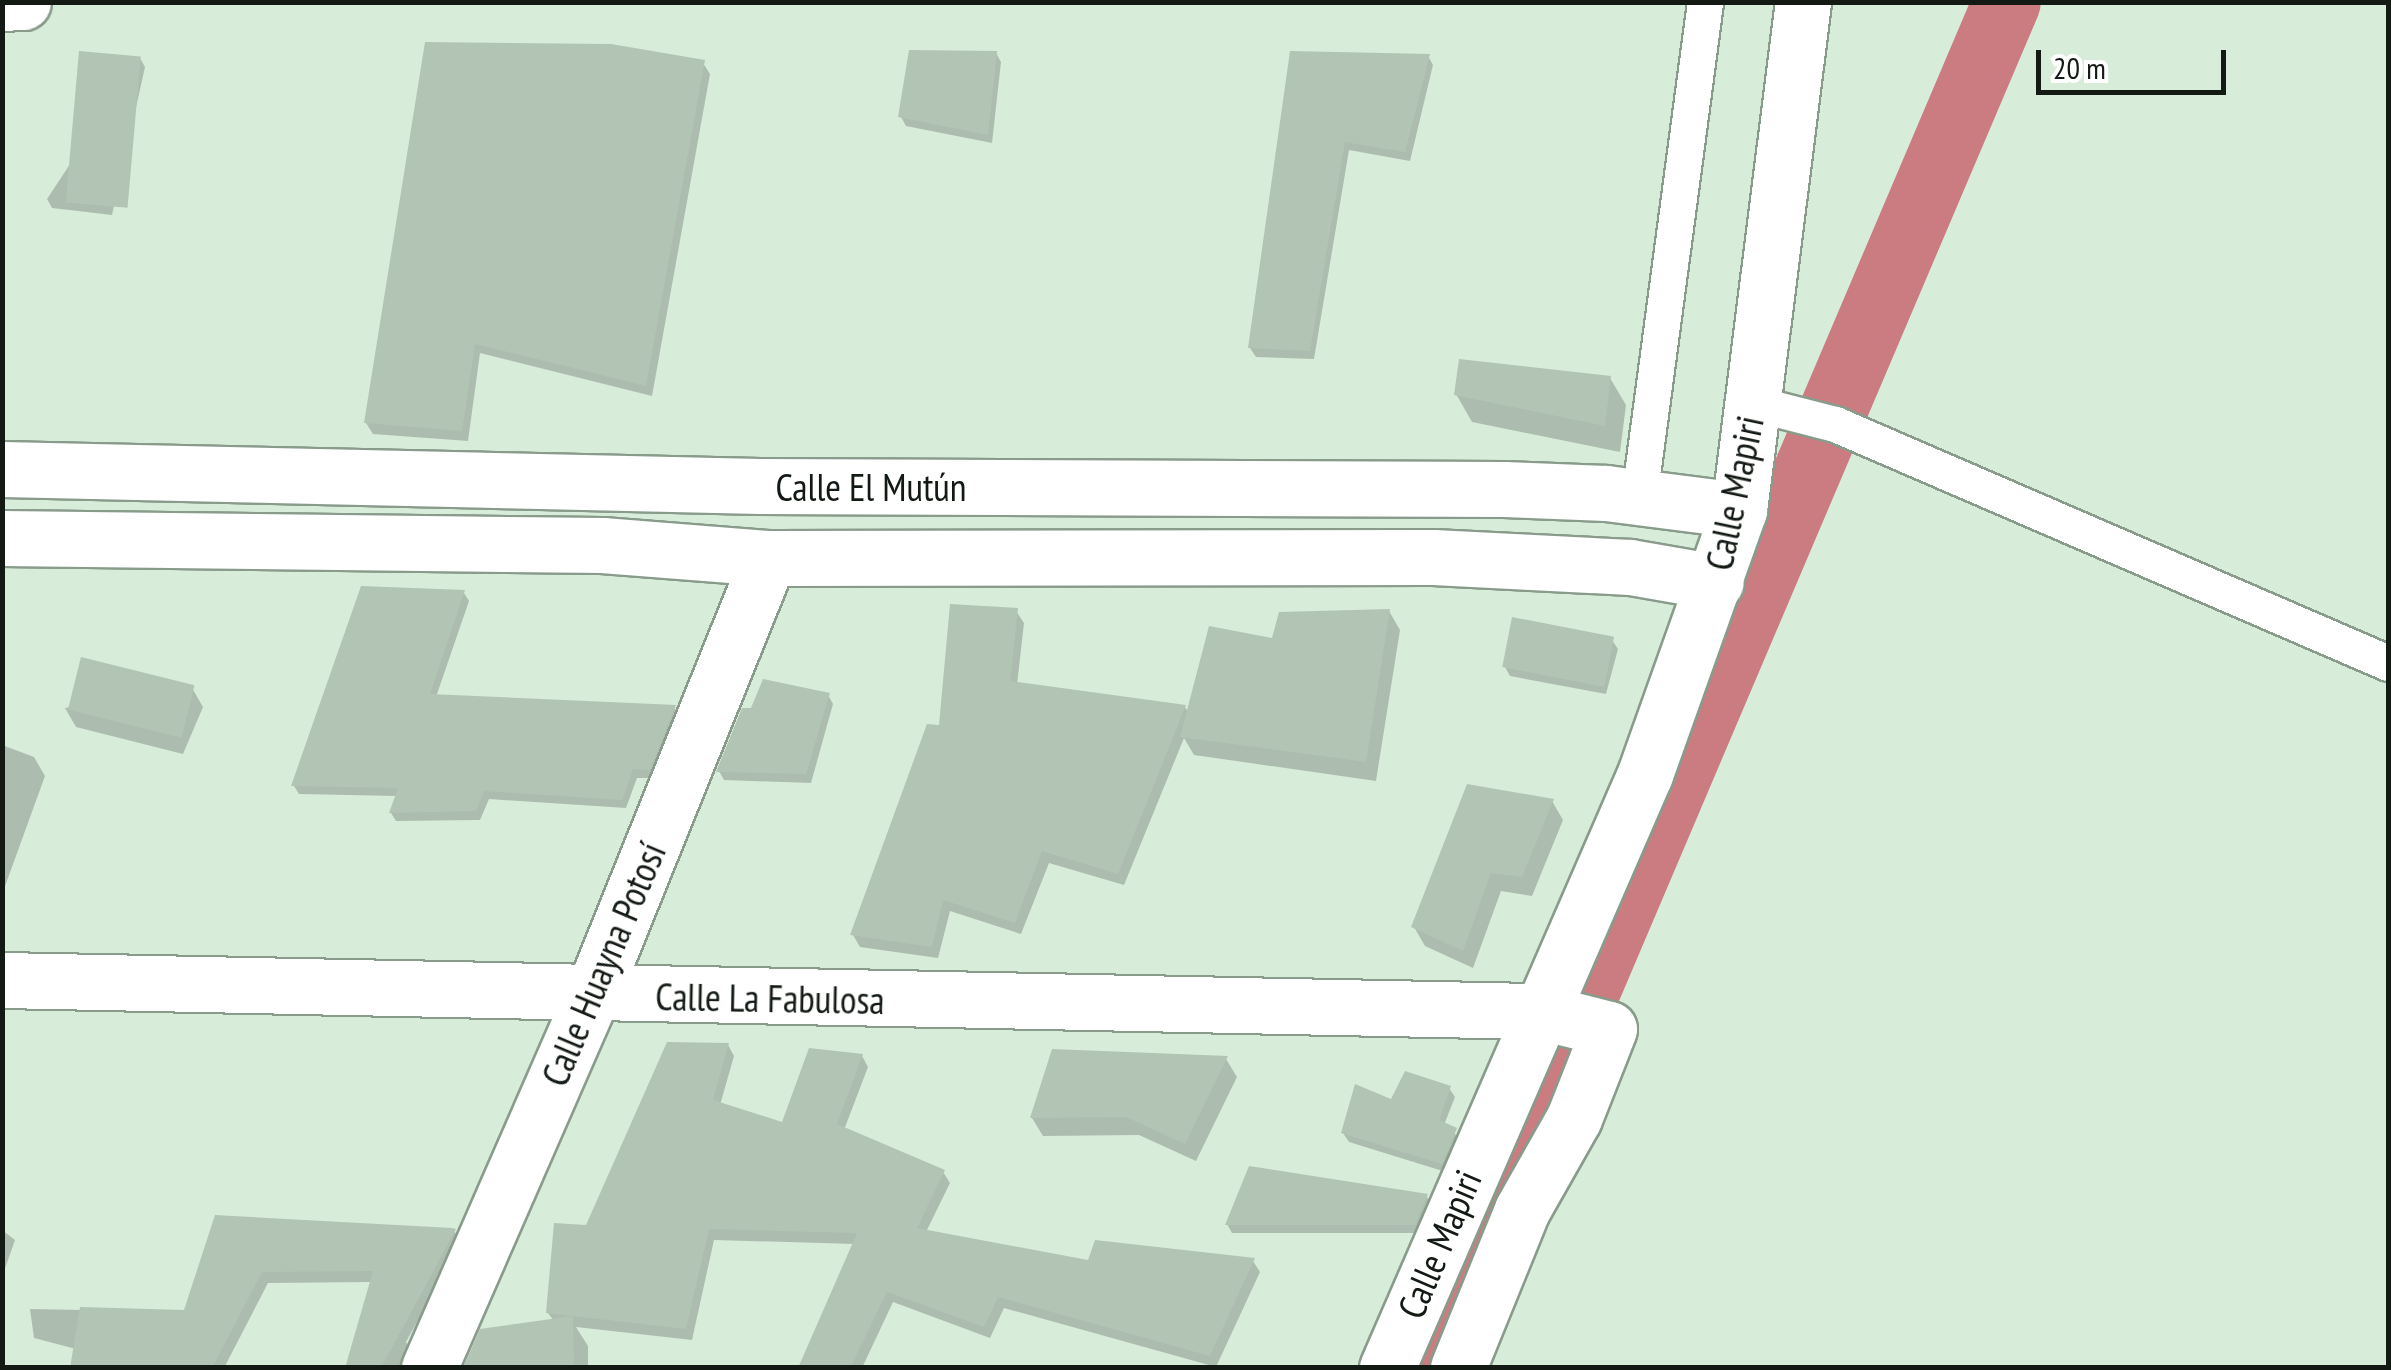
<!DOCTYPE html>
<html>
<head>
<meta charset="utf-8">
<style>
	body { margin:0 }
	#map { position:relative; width:2391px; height:1370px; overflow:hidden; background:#d8ecda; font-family:"PT Sans Narrow",sans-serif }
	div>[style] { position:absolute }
	.shadow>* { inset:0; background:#0003 }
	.canal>* { height:68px; margin:-34px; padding:0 34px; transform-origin:34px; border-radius:34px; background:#cb7c81 }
	.building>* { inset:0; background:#b2c5b4; transform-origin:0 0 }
	.roads { filter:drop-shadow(2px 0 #899b8b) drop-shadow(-2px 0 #899b8b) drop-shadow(0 2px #899b8b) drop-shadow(0 -2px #899b8b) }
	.service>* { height:35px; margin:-17.5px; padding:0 17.5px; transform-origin:17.5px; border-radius:17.5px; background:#fff }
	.minor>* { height:55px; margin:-27.5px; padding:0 27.5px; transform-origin:27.5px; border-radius:27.5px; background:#fff }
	span { translate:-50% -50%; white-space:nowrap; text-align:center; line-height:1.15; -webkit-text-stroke:8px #fff; paint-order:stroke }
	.street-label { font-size:38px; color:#131a14 }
	.frame { position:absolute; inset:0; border:5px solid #131a14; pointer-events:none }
	.scale { position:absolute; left:2036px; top:50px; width:190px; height:45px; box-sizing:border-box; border:5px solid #131a14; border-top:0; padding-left:12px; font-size:30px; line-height:35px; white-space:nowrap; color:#131a14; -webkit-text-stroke:8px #fff; paint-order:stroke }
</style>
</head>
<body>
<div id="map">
	<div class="shadow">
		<i style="clip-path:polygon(996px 53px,1001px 62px,992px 143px,906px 126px,901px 117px)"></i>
		<i style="clip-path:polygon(1293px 54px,1428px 56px,1433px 65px,1410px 161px,1349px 150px,1314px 359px,1256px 357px,1250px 348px)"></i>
		<i style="clip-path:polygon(140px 58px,145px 67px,112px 215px,52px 208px,47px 199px)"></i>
		<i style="clip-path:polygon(703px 63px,710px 74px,652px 396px,480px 353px,468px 441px,373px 434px,366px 423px)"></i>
		<i style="clip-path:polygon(1610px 378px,1626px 405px,1620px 452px,1472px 422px,1456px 394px)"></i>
		<i style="clip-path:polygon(464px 593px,469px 601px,436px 697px,674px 707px,679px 716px,654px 778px,637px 778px,626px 808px,489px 799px,480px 820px,396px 821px,391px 813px,398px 796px,299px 794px,294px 786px)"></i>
		<i style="clip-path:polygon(1016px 611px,1024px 623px,1017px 685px,1185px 707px,1189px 714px,1274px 641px,1389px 611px,1400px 630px,1376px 781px,1194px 755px,1184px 738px,1124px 885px,1049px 863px,1021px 934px,950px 911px,938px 958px,860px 947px,853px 935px,942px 727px)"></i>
		<i style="clip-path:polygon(1612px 640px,1618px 649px,1606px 694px,1510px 676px,1505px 667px)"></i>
		<i style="clip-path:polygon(192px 688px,203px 707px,183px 754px,76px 727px,65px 708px)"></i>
		<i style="clip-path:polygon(828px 695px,833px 704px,811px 783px,724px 780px,719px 771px)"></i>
		<i style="clip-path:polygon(2px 745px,34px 757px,45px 776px,4px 889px)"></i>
		<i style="clip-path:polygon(1552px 801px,1563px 820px,1532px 896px,1501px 891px,1473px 968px,1425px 946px,1414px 927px)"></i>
		<i style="clip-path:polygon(728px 1045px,734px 1056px,720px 1105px,783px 1125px,862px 1056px,868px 1067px,844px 1130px,943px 1172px,950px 1183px,926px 1232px,1089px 1263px,1253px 1261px,1260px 1272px,1216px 1367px,1004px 1308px,990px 1338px,893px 1302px,862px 1368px,801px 1368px,855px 1244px,714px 1240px,692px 1340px,576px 1327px,588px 1346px,588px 1368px,469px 1368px,554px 1321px,548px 1313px,587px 1227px)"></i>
		<i style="clip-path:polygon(1226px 1059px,1237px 1077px,1196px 1161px,1139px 1135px,1043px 1136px,1032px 1118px)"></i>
		<i style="clip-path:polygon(1449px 1088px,1455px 1097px,1444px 1125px,1461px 1139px,1446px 1172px,1349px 1142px,1343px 1133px)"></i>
		<i style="clip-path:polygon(1427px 1197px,1432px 1205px,1420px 1233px,1232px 1233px,1227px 1224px)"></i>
		<i style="clip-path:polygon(217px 1218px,454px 1231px,461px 1242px,406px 1342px,412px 1353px,407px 1368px,347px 1368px,372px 1282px,268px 1283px,224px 1368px,73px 1368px,76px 1349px,34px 1338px,30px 1309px,186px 1312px)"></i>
		<i style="clip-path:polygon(2px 1230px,15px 1240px,2px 1277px)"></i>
	</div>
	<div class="canal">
		<i style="left:1426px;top:1368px;width:1484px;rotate:-66.96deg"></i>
	</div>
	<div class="building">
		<i style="clip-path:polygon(425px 42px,611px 44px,705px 60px,646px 386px,475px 344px,462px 431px,364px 423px)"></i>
		<i style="clip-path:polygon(909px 50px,997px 51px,988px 135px,898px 117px)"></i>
		<i style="left:79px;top:51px;width:62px;height:152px;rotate:5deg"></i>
		<i style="clip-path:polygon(1290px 51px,1430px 54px,1405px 152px,1345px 142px,1310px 351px,1248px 348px)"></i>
		<i style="clip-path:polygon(1459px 359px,1611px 376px,1605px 426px,1454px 395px)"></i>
		<i style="clip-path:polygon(361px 586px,465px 590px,430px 694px,676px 705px,650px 770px,633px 769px,622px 800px,484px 791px,476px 811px,389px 813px,398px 788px,291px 786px)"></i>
		<i style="clip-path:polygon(950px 604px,1018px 608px,1010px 681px,1186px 705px,1118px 874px,1042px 851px,1015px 923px,943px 900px,932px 947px,850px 935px,927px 724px,939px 725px)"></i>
		<i style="clip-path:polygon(1390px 609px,1366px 762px,1180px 737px,1209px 626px,1272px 638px,1279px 612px)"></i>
		<i style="left:1512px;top:617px;width:104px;height:51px;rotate:11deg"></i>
		<i style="left:81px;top:657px;width:117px;height:54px;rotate:14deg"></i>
		<i style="clip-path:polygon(763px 679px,830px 693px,806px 774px,716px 772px,742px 708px,751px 708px)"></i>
		<i style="clip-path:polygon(1467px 784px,1554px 799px,1522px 877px,1491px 873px,1463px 951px,1411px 927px)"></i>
		<i style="clip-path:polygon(667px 1042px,729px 1043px,713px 1100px,782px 1122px,809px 1048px,863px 1054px,837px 1124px,945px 1170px,917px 1228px,1088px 1260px,1095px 1240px,1255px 1258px,1210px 1356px,998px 1297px,984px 1327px,887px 1292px,850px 1368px,798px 1368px,857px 1233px,709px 1229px,686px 1329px,546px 1313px,554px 1223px,586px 1225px)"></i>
		<i style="clip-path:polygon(1052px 1049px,1228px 1056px,1185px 1144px,1126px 1117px,1030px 1118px)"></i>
		<i style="clip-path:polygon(1405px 1071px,1451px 1086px,1439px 1120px,1457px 1128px,1442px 1164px,1341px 1133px,1355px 1084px,1391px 1099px)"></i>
		<i style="clip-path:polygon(1249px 1166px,1428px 1194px,1415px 1225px,1225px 1225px)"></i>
		<i style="clip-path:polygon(215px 1215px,452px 1228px,456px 1229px,381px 1368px,345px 1368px,373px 1271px,262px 1272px,212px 1368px,70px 1368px,80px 1307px,184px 1310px)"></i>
		<i style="clip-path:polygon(573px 1316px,574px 1368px,463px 1368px,480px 1329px)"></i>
	</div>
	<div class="roads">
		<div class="service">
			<i style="left:1753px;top:403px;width:85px;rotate:14.4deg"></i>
			<i style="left:1835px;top:424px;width:602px;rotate:23.37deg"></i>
			<i style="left:1639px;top:497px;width:499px;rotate:-82.4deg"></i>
		</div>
		<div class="minor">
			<i style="left:2px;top:3px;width:21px;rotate:-3deg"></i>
			<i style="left:2px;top:469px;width:758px;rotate:1.28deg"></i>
			<i style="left:760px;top:486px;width:744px;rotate:0.23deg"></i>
			<i style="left:1504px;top:489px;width:102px;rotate:2.2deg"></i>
			<i style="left:1606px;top:493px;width:134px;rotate:7.3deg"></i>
			<i style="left:2px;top:538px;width:600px;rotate:0.67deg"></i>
			<i style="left:602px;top:545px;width:168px;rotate:4.5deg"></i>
			<i style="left:769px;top:558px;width:664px;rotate:-0.09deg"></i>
			<i style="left:1433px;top:557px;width:197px;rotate:2.9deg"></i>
			<i style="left:1630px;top:567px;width:87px;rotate:9.9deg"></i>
			<i style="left:2px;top:980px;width:1536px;rotate:1.16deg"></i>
			<i style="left:1538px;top:1011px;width:73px;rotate:14.2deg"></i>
			<i style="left:1609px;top:1029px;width:96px;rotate:111.5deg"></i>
			<i style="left:1574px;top:1118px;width:106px;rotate:119.5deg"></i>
			<i style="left:1522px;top:1210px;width:170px;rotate:112.1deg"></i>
			<i style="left:429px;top:1368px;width:407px;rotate:-66.4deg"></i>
			<i style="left:592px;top:995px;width:471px;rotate:-68deg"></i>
			<i style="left:1387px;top:1368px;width:648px;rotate:-66.52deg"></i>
			<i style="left:1645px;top:774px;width:280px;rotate:-70.4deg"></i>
			<i style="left:1739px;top:510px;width:512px;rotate:-82.82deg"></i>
		</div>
	</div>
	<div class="street-label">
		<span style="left:871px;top:487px">Calle El Mutún</span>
		<span style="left:1734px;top:493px;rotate:-78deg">Calle Mapiri</span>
		<span style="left:603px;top:964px;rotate:-67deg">Calle Huayna Potosí</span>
		<span style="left:770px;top:998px;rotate:1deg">Calle La Fabulosa</span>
		<span style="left:1439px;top:1244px;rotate:-67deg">Calle Mapiri</span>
	</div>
	<div class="frame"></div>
	<div class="scale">20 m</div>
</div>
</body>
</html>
